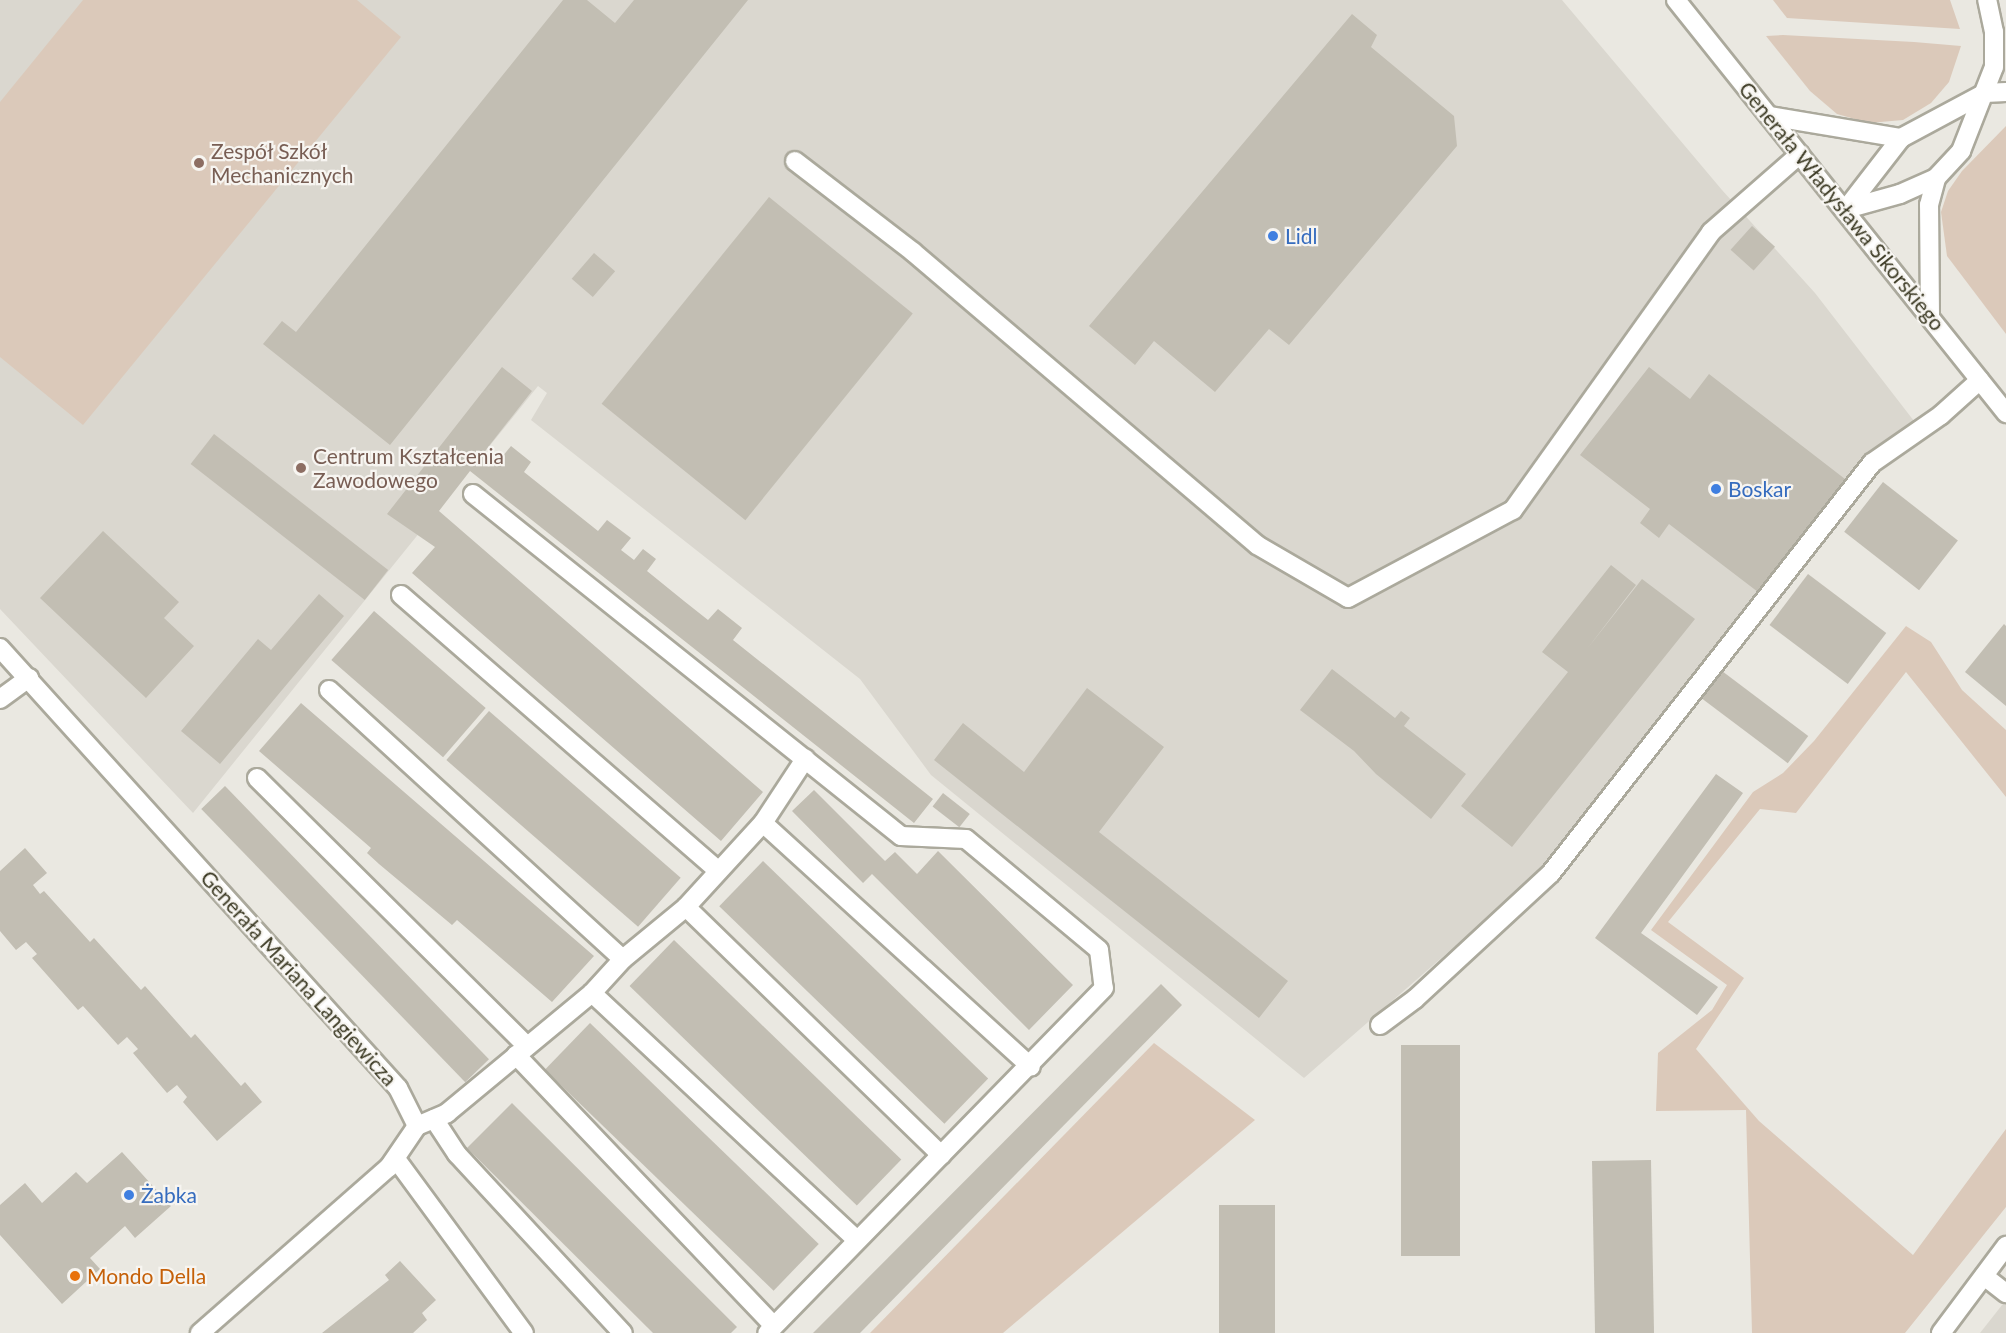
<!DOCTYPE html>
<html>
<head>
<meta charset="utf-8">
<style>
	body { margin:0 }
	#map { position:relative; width:2006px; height:1333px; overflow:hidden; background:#eae8e1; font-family:Lato,sans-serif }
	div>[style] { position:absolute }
	.built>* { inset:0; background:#dad7cf }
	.green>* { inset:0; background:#dbc9ba }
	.building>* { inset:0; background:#c2beb3; transform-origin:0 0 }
	.roads { filter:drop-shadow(2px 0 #aba99c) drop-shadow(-2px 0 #aba99c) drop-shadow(0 2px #aba99c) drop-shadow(0 -2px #aba99c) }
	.minor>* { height:18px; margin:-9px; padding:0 9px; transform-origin:9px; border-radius:9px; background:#fff }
	.dots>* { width:16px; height:16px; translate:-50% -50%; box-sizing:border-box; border:3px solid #f7f5f1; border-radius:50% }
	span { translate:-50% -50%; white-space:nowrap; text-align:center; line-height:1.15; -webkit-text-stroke:4.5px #f7f5f1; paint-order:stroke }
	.education-label { font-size:21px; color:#785e54 }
	.left { translate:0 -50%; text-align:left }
	.street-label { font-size:21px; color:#3a3822 }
	.shop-label { font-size:21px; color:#366cbe }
	.food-label { font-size:21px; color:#c56008 }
</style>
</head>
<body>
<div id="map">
	<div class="built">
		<i style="clip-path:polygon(0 0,1562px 0,1722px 190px,1815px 293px,1914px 421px,1851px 478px,1534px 877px,1304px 1078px,931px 775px,860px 679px,531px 420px,547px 393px,538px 386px,193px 813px,0 609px)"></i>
		<i style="clip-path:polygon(2006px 1300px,2006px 1333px,1980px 1333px)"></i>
	</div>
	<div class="green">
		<i style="clip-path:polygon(83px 0,357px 0,401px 37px,83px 425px,0 357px,0 102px)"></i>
		<i style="clip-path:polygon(1773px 0,1950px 0,1960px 29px,1787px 18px)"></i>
		<i style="clip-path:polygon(1783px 35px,1914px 42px,1961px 46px,1949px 82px,1931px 103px,1903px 120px,1869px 123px,1837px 114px,1810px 91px,1766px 36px)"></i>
		<i style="clip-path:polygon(2006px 126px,2006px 334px,1947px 256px,1941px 212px,1948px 191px,1962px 171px)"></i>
		<i style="clip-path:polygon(1906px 626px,1931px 642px,1962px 690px,2006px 730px,2006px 797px,1906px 672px,1796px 813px,1760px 809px,1668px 922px,1744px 978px,1696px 1049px,1759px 1121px,1913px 1255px,2006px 1129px,2006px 1207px,1905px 1333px,1752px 1333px,1746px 1110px,1656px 1111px,1658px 1053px,1712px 1010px,1727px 985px,1651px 930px,1753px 792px,1783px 773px,1814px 741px)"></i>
		<i style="clip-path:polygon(1154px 1043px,1255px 1120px,1003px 1333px,870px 1333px)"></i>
	</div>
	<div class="building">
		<i style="clip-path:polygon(563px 0,587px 0,615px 23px,634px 0,748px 0,390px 445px,263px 344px,282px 321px,296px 332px)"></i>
		<i style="clip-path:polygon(1352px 14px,1377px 35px,1371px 47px,1454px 116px,1457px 146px,1289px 345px,1269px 329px,1215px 392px,1154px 341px,1135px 365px,1089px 326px)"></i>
		<i style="left:769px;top:197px;width:185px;height:266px;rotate:39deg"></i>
		<i style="left:1752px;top:226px;width:31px;height:32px;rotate:42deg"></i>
		<i style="left:594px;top:253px;width:28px;height:34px;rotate:41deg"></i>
		<i style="clip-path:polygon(502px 367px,532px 391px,485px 451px,497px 463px,511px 446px,531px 462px,524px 472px,598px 531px,607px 520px,631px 538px,621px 550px,634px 560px,643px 549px,656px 559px,647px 571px,684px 601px,708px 620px,718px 609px,742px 628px,733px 640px,933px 799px,914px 823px,470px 471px,439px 511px,763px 792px,721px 841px,412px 573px,435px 547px,387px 514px)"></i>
		<i style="clip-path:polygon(1649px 367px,1690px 399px,1709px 374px,1845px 479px,1758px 592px,1669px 524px,1659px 538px,1640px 523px,1650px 509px,1580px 455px)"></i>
		<i style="left:214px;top:434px;width:221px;height:38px;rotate:38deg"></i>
		<i style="left:1883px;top:482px;width:95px;height:63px;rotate:38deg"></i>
		<i style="clip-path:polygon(103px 531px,179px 602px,164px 618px,194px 646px,146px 698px,40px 598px)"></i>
		<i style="clip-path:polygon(1611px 565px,1636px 585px,1587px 649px,1642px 579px,1695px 619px,1512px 847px,1461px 806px,1568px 672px,1542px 652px)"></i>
		<i style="left:1808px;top:574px;width:98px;height:64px;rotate:37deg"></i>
		<i style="clip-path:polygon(319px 594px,344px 616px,220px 764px,181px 731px,258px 639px,271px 650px)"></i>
		<i style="left:374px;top:611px;width:148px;height:65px;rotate:41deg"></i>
		<i style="clip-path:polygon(2004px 624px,2006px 626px,2006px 706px,1965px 672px)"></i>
		<i style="left:1718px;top:668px;width:113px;height:34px;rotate:37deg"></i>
		<i style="clip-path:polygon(1332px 669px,1395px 718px,1401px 711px,1410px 718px,1404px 726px,1466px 774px,1431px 819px,1376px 774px,1354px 751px,1300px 710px)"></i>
		<i style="clip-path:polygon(1087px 688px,1164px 747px,1099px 832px,1288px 981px,1259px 1018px,934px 760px,963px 723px,1024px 772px)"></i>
		<i style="clip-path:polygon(301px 703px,594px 956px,552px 1002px,457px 920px,452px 925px,379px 864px,367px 853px,371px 848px,259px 751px)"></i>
		<i style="left:489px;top:711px;width:254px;height:65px;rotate:41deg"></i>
		<i style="clip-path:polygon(1716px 774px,1743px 793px,1641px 933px,1718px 987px,1697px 1015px,1595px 938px)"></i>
		<i style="left:225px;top:786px;width:380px;height:33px;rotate:46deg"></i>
		<i style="clip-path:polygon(814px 790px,885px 861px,895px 852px,917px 874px,938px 851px,1073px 985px,1029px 1030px,872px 874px,863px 883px,792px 811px)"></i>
		<i style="left:943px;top:793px;width:34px;height:17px;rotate:38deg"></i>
		<i style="clip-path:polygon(25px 848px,47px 873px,33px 885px,40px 894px,44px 891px,90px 942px,94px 938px,141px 990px,145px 986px,191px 1038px,195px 1034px,241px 1086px,245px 1082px,262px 1102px,217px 1141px,183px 1102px,187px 1097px,177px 1085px,167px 1093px,133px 1053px,138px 1049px,127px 1037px,118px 1045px,83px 1006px,78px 1010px,32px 958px,37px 954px,26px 942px,16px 950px,0 931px,0 871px)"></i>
		<i style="left:763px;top:861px;width:313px;height:63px;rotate:44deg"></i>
		<i style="left:674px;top:940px;width:316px;height:64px;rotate:44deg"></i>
		<i style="clip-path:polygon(1161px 984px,1182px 1005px,860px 1333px,813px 1333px)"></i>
		<i style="left:590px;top:1023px;width:318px;height:65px;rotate:44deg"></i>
		<i style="left:1401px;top:1045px;width:59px;height:211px"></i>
		<i style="clip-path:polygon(512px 1103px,737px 1327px,731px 1333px,653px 1333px,467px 1148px)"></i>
		<i style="clip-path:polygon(122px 1152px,171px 1206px,135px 1238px,125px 1226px,90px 1258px,100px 1269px,62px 1304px,0 1235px,0 1205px,25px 1183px,42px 1203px,76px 1172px,87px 1183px)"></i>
		<i style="left:1651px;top:1160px;width:173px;height:59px;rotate:89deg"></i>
		<i style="left:1219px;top:1205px;width:56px;height:128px"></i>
		<i style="clip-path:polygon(400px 1261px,436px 1300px,422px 1313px,427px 1320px,413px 1333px,322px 1333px,389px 1280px,385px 1275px)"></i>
	</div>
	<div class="roads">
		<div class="minor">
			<i style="left:1676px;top:0;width:529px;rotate:51.37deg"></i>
			<i style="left:1769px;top:116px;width:134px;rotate:9.5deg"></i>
			<i style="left:795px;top:161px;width:149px;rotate:37.6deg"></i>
			<i style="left:913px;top:252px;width:452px;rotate:40.4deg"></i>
			<i style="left:1257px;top:545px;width:105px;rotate:30.2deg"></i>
			<i style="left:1348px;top:598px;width:187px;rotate:-28.1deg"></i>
			<i style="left:1513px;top:510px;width:341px;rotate:-54.5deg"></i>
			<i style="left:1711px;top:232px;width:118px;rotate:-41.2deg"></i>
			<i style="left:1846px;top:209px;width:56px;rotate:-15.5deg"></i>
			<i style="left:1900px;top:194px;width:39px;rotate:-24deg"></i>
			<i style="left:1936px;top:178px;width:37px;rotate:-47deg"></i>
			<i style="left:1961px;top:151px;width:90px;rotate:-68.6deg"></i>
			<i style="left:1994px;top:67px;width:35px;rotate:-90deg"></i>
			<i style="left:1994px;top:32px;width:33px;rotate:-102deg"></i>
			<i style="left:1846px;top:209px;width:90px;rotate:-52.2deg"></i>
			<i style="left:1901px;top:138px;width:95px;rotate:-28.2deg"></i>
			<i style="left:1985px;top:93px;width:21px;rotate:-3deg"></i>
			<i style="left:1930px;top:316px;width:111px;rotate:-90.5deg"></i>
			<i style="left:1929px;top:205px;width:28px;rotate:-75deg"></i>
			<i style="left:473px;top:494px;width:548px;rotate:38.63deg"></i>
			<i style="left:901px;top:836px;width:65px;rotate:2.6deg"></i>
			<i style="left:966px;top:839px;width:173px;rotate:39.8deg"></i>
			<i style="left:1099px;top:950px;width:38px;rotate:83deg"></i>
			<i style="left:1104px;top:988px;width:482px;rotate:134.3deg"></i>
			<i style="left:401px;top:595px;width:419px;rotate:41deg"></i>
			<i style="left:0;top:648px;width:593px;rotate:47.87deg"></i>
			<i style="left:398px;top:1088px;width:42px;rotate:63.4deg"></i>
			<i style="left:417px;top:1126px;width:50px;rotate:124.3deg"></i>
			<i style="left:389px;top:1167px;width:252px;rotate:138.7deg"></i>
			<i style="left:329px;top:690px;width:398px;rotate:42.5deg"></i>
			<i style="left:0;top:699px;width:36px;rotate:-36deg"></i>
			<i style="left:257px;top:778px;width:380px;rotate:44.8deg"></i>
			<i style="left:763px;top:823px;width:362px;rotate:42.3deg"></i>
			<i style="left:686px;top:907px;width:356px;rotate:44.2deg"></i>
			<i style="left:592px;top:993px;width:359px;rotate:43deg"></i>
			<i style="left:1380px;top:1025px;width:44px;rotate:-36.6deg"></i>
			<i style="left:1415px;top:999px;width:185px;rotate:-42.8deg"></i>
			<i style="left:1551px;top:873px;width:521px;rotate:-51.94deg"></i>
			<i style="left:1872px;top:463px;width:84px;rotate:-34.8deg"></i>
			<i style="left:1941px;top:415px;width:52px;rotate:-41.9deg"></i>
			<i style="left:516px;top:1055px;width:374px;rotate:46.4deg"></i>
			<i style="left:434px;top:1119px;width:42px;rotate:56.7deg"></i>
			<i style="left:457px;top:1154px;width:244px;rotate:47.2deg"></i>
			<i style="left:417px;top:1126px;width:33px;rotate:-23deg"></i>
			<i style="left:447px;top:1113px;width:188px;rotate:-39.6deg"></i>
			<i style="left:592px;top:993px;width:46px;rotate:-47.6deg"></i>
			<i style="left:623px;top:959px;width:82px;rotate:-39.5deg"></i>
			<i style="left:686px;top:907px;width:114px;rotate:-47.5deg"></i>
			<i style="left:763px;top:823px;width:77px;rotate:-56.7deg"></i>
			<i style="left:396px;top:1159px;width:216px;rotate:53.7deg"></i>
			<i style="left:1984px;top:1276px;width:28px;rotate:38deg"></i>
			<i style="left:1941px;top:1333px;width:109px;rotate:-53.2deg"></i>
		</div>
	</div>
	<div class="dots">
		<i style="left:199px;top:163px;background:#8d6e63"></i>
		<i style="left:1273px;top:236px;background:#3f7fe0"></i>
		<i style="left:301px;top:468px;background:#8d6e63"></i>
		<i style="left:1716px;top:489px;background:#3f7fe0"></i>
		<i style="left:129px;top:1195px;background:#3f7fe0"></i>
		<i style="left:75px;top:1276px;background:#e8710a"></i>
	</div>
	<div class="education-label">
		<span class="left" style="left:211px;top:163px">Zespół Szkół<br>Mechanicznych</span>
		<span class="left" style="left:313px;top:468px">Centrum Kształcenia<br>Zawodowego</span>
	</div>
	<div class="street-label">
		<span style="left:1842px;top:206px;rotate:51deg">Generała Władysława Sikorskiego</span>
		<span style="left:299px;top:978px;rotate:48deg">Generała Mariana Langiewicza</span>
	</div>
	<div class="shop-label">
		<span class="left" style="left:1285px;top:236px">Lidl</span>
		<span class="left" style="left:1728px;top:489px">Boskar</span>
		<span class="left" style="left:141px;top:1195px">Żabka</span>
	</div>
	<div class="food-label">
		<span class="left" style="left:87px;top:1276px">Mondo Della</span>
	</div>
</div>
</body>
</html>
